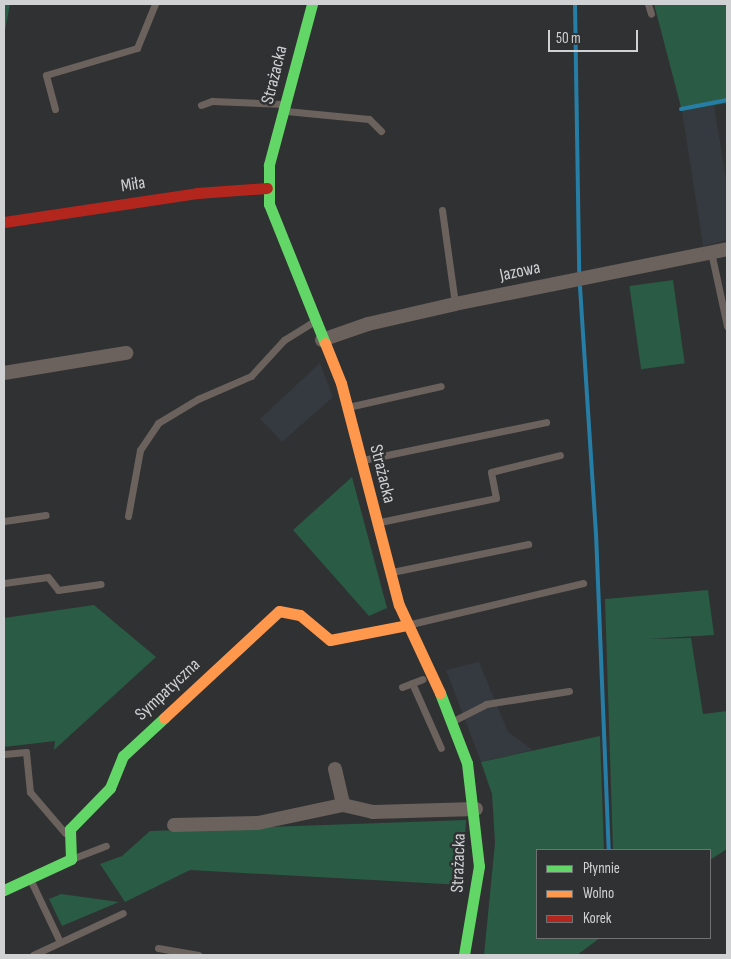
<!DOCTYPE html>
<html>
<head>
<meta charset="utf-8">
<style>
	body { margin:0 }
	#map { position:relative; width:731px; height:959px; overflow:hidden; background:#303132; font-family:"Sofia Sans Condensed",sans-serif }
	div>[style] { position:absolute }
	.built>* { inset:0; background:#343a3f }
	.green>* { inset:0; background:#295b45; transform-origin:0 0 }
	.stream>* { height:4px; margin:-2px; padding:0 2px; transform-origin:2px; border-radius:2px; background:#267ea6 }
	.lane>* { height:7px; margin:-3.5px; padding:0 3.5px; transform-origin:3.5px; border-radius:3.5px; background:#6b615d }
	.street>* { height:14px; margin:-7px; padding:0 7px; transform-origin:7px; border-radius:7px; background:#6b615d }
	.fast>* { height:11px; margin:-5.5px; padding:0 5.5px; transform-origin:5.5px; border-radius:5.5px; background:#63d668 }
	.slow>* { height:11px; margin:-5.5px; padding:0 5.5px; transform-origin:5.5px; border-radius:5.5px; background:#ff974d }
	.jam>* { height:11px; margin:-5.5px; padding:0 5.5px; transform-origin:5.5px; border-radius:5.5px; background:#b3261e }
	span { translate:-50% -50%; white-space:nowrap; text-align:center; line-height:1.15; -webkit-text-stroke:5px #2f3133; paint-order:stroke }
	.street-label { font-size:18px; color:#d0d1d3 }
	.frame { position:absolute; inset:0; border:5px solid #d0d1d3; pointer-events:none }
	.legend { position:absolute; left:536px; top:849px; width:175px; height:90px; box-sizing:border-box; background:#2f3133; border:1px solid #6f7173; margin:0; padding:6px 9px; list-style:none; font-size:15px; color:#d0d1d3 }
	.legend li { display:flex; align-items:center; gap:10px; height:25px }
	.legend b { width:25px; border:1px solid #6f7173 }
	.scale { position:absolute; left:548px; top:30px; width:90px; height:22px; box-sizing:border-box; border:2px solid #d0d1d3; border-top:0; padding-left:6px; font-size:15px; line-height:18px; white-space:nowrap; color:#d0d1d3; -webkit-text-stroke:4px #2f3133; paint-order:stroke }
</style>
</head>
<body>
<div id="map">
	<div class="built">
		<i style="clip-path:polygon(714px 105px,727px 185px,727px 240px,703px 246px,682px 111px)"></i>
		<i style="clip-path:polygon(320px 363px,333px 397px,282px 442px,260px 419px)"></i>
		<i style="clip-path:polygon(479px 662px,508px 732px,533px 750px,481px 762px,446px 670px)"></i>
	</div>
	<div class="green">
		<i style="clip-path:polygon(4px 4px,10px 4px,4px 36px)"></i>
		<i style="clip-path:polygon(654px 4px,727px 4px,727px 103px,682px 111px)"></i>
		<i style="left:673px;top:280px;width:84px;height:44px;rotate:82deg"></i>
		<i style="clip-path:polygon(352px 477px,387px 608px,369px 616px,293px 530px)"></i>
		<i style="clip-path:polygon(708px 590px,714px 635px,648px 639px,691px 638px,703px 714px,727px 711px,727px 849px,710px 860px,710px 850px,613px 850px,605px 599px)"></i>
		<i style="clip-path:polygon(94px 605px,156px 657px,54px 750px,55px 741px,4px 747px,4px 618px)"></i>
		<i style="clip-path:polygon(600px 736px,604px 850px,537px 850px,537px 938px,600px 938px,577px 955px,484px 955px,495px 843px,492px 794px,481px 762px)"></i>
		<i style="clip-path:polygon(466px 820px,463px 885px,190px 870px,125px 902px,100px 864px,122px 856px,150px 831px)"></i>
		<i style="clip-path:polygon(61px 894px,119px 902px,62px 926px,49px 899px)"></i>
	</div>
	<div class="stream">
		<i style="left:575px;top:4px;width:269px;rotate:89.1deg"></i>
		<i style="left:681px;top:109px;width:47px;rotate:-11.1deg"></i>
		<i style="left:580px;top:287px;width:247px;rotate:86.3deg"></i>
		<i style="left:596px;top:533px;width:317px;rotate:87.7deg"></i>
	</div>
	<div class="lane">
		<i style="left:648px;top:4px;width:10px;rotate:73deg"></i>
		<i style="left:201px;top:105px;width:12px;rotate:-20deg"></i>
		<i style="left:212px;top:101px;width:71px;rotate:2.4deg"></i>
		<i style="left:55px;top:109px;width:35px;rotate:-105deg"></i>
		<i style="left:46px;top:75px;width:95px;rotate:-16.5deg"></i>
		<i style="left:137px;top:48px;width:48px;rotate:-67.8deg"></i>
		<i style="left:286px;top:111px;width:83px;rotate:5.5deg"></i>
		<i style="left:369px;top:119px;width:17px;rotate:45deg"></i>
		<i style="left:442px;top:210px;width:95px;rotate:82.1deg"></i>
		<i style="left:711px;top:252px;width:76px;rotate:77.8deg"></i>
		<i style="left:348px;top:407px;width:95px;rotate:-12.7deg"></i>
		<i style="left:363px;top:460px;width:187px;rotate:-11.7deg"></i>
		<i style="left:128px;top:516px;width:67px;rotate:-79.7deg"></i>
		<i style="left:140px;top:450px;width:32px;rotate:-56deg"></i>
		<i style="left:158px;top:423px;width:47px;rotate:-31deg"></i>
		<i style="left:198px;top:399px;width:58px;rotate:-23.5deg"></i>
		<i style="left:251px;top:376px;width:49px;rotate:-47.5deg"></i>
		<i style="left:284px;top:340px;width:36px;rotate:-32deg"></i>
		<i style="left:4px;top:521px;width:42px;rotate:-8.1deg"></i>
		<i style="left:380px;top:522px;width:118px;rotate:-11.7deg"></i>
		<i style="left:496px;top:498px;width:26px;rotate:-101deg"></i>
		<i style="left:491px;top:472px;width:71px;rotate:-13.8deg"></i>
		<i style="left:392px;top:572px;width:139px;rotate:-11.6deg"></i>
		<i style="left:4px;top:583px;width:44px;rotate:-7.8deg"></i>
		<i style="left:48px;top:577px;width:16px;rotate:52deg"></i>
		<i style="left:58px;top:590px;width:43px;rotate:-7.9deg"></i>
		<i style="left:411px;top:624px;width:177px;rotate:-13.4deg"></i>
		<i style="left:412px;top:683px;width:71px;rotate:66deg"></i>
		<i style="left:402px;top:687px;width:22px;rotate:-21deg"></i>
		<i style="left:455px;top:720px;width:35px;rotate:-27deg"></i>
		<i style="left:486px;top:704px;width:84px;rotate:-8.9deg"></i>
		<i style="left:4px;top:754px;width:22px;rotate:-5deg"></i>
		<i style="left:26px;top:752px;width:40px;rotate:84.3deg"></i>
		<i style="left:30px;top:792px;width:54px;rotate:49.5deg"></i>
		<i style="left:74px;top:858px;width:34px;rotate:-21deg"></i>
		<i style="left:30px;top:879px;width:70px;rotate:64.5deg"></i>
		<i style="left:158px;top:948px;width:41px;rotate:9.9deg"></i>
		<i style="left:33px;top:955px;width:99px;rotate:-25deg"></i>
	</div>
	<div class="street">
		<i style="left:322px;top:340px;width:49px;rotate:-19.2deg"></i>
		<i style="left:368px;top:324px;width:89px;rotate:-12.9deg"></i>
		<i style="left:455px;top:304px;width:278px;rotate:-11.4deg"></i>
		<i style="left:4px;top:373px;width:124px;rotate:-9.3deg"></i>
		<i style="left:335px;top:769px;width:37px;rotate:77deg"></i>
		<i style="left:174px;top:825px;width:84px;rotate:-1.4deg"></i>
		<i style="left:258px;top:823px;width:87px;rotate:-12deg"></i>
		<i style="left:343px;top:805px;width:31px;rotate:13deg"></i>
		<i style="left:373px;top:812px;width:103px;rotate:-1.7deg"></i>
	</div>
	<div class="fast">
		<i style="left:312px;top:4px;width:167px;rotate:105deg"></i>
		<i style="left:269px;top:165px;width:39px;rotate:90deg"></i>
		<i style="left:269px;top:204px;width:150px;rotate:68.1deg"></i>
		<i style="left:440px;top:693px;width:75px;rotate:68.9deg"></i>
		<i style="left:467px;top:763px;width:104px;rotate:83.4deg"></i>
		<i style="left:479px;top:866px;width:90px;rotate:99.6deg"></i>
		<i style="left:4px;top:890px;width:74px;rotate:-24.8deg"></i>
		<i style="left:71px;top:859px;width:30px;rotate:-92deg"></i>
		<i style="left:70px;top:829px;width:57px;rotate:-45.7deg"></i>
		<i style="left:110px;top:788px;width:35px;rotate:-68deg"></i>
		<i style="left:123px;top:756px;width:56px;rotate:-42.8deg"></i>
	</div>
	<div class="slow">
		<i style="left:325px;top:343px;width:43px;rotate:68.2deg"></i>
		<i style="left:341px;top:383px;width:229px;rotate:75.4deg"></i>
		<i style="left:399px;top:605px;width:97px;rotate:65deg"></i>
		<i style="left:164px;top:718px;width:157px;rotate:-42.9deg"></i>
		<i style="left:279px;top:611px;width:21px;rotate:11deg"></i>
		<i style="left:300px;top:615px;width:39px;rotate:40deg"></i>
		<i style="left:330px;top:640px;width:78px;rotate:-11deg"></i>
	</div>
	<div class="jam">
		<i style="left:4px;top:222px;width:195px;rotate:-8.5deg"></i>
		<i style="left:197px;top:193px;width:70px;rotate:-4.1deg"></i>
	</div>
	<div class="street-label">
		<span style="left:275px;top:75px;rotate:-76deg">Strażacka</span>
		<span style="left:133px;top:185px;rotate:-9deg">Miła</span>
		<span style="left:520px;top:272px;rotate:-12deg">Jazowa</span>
		<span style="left:382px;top:474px;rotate:76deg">Strażacka</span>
		<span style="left:168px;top:690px;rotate:-43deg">Sympatyczna</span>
		<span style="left:459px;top:863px;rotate:-88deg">Strażacka</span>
	</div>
	<div class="frame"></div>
	<ul class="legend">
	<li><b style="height:6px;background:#63d668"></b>Płynnie</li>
	<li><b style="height:6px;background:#ff974d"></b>Wolno</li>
	<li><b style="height:6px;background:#b3261e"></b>Korek</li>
	</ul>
	<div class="scale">50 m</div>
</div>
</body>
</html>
